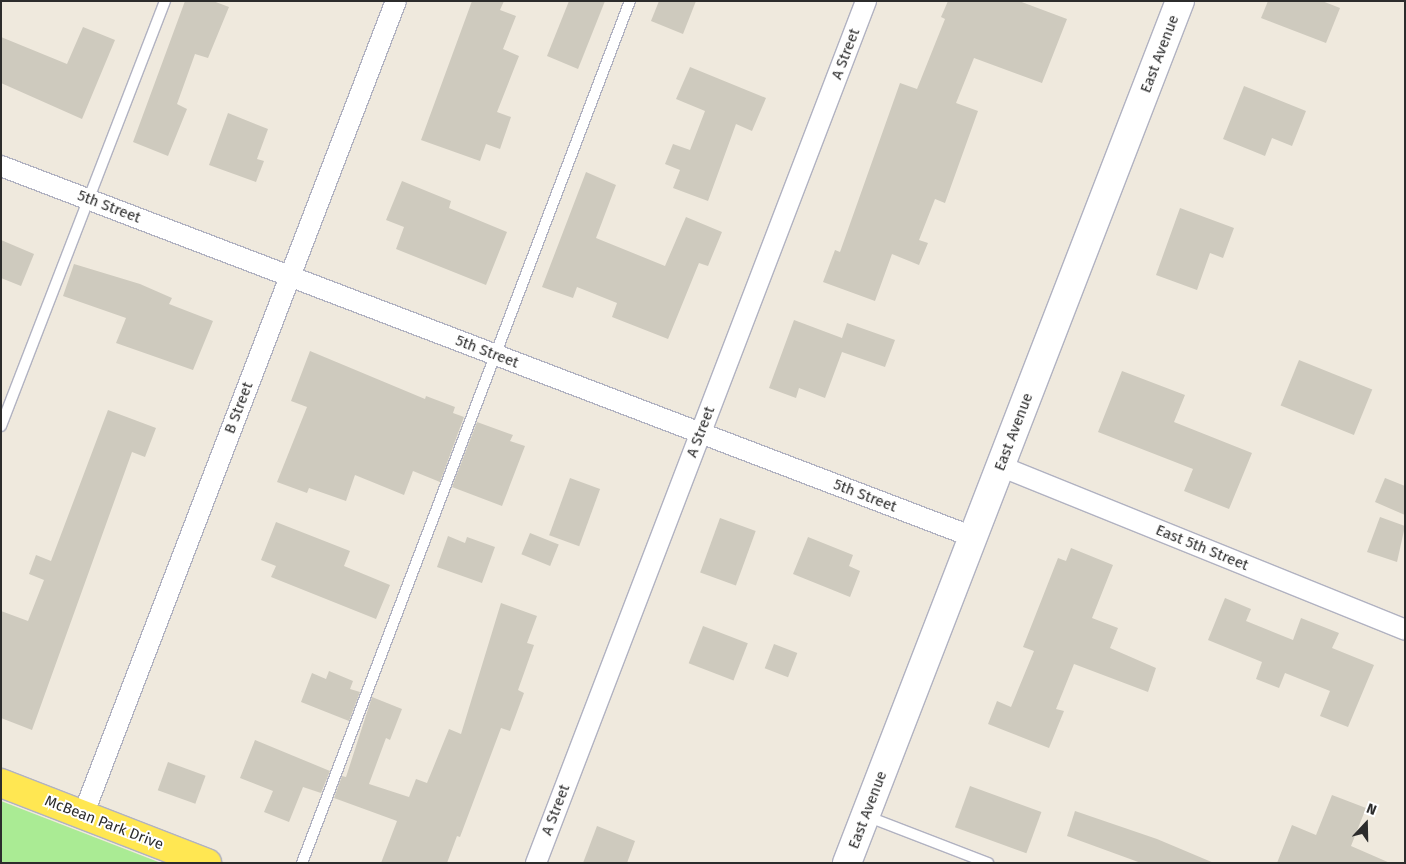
<!DOCTYPE html>
<html>
<head>
<meta charset="utf-8">
<style>
	body { margin:0 }
	#map { position:relative; width:1406px; height:864px; overflow:hidden; background:#efe9dd; font-family:"Fira Sans",sans-serif }
	div>[style] { position:absolute }
	.green>* { inset:0; background:#aaeb94 }
	.building>* { inset:0; background:#cecabe; transform-origin:0 0 }
	.roads { filter:drop-shadow(1px 0 #b1b2c1) drop-shadow(-1px 0 #b1b2c1) drop-shadow(0 1px #b1b2c1) drop-shadow(0 -1px #b1b2c1) }
	.lane>* { height:10px; margin:-5px; padding:0 5px; transform-origin:5px; border-radius:5px; background:#fff }
	.street>* { height:20px; margin:-10px; padding:0 10px; transform-origin:10px; border-radius:10px; background:#fff }
	.secondary>* { height:28px; margin:-14px; padding:0 14px; transform-origin:14px; border-radius:14px; background:#fff }
	.primary>* { height:28px; margin:-14px; padding:0 14px; transform-origin:14px; border-radius:14px; background:#ffe752 }
	span { translate:-50% -50%; white-space:nowrap; text-align:center; line-height:1.15; -webkit-text-stroke:4px #fff; paint-order:stroke }
	.street-label { font-size:15px; color:#2c2c2c }
	.frame { position:absolute; inset:0; border:2px solid #2c2c2c; pointer-events:none }
	.north { position:absolute; left:1341px; top:799px; width:50px; height:50px; -webkit-text-stroke:4px #fff; paint-order:stroke; rotate:21deg; font-size:14px; font-weight:700; line-height:20px; text-align:center; color:#2c2c2c }
	.north::after { content:''; display:block; margin:auto; width:18px; height:22px; background:#2c2c2c; clip-path:polygon(50% 0,100% 100%,50% 72%,0 100%) }
</style>
</head>
<body>
<div id="map">
	<div class="green">
		<i style="clip-path:polygon(1px 801px,161px 863px,1px 863px)"></i>
	</div>
	<div class="building">
		<i style="clip-path:polygon(185px 1px,213px 1px,229px 7px,208px 58px,195px 54px,177px 104px,187px 109px,168px 156px,133px 142px)"></i>
		<i style="clip-path:polygon(472px 1px,504px 1px,500px 10px,516px 16px,503px 49px,519px 56px,497px 112px,511px 117px,500px 149px,486px 144px,480px 161px,421px 140px)"></i>
		<i style="clip-path:polygon(569px 1px,605px 1px,578px 69px,547px 56px)"></i>
		<i style="clip-path:polygon(659px 1px,696px 1px,683px 34px,651px 21px)"></i>
		<i style="clip-path:polygon(948px 1px,1019px 1px,1067px 19px,1042px 83px,974px 58px,956px 103px,978px 111px,945px 203px,935px 199px,919px 240px,928px 243px,919px 265px,892px 254px,875px 301px,823px 282px,835px 250px,840px 252px,900px 83px,917px 89px,945px 19px,941px 17px)"></i>
		<i style="clip-path:polygon(1268px 1px,1322px 1px,1340px 8px,1326px 43px,1261px 18px)"></i>
		<i style="clip-path:polygon(83px 27px,115px 40px,82px 119px,1px 83px,1px 37px,67px 64px)"></i>
		<i style="clip-path:polygon(690px 67px,766px 98px,752px 131px,736px 124px,708px 201px,673px 188px,680px 170px,665px 164px,673px 144px,690px 150px,705px 111px,676px 99px)"></i>
		<i style="clip-path:polygon(1244px 86px,1306px 111px,1292px 146px,1272px 138px,1265px 156px,1223px 139px)"></i>
		<i style="clip-path:polygon(228px 113px,268px 129px,257px 159px,264px 161px,256px 182px,209px 165px)"></i>
		<i style="clip-path:polygon(586px 172px,616px 185px,596px 238px,665px 266px,686px 217px,722px 232px,708px 266px,699px 263px,668px 339px,612px 317px,617px 303px,577px 287px,573px 298px,542px 287px)"></i>
		<i style="clip-path:polygon(402px 181px,451px 201px,449px 208px,507px 232px,486px 285px,396px 249px,404px 227px,386px 220px)"></i>
		<i style="clip-path:polygon(1180px 208px,1234px 228px,1223px 258px,1210px 253px,1197px 290px,1156px 275px)"></i>
		<i style="clip-path:polygon(1px 240px,34px 254px,21px 286px,1px 278px)"></i>
		<i style="clip-path:polygon(74px 264px,140px 284px,172px 298px,169px 304px,213px 321px,193px 370px,116px 343px,126px 318px,63px 296px)"></i>
		<i style="clip-path:polygon(794px 320px,842px 338px,847px 323px,895px 340px,885px 367px,842px 352px,825px 398px,799px 388px,796px 398px,769px 388px)"></i>
		<i style="clip-path:polygon(310px 351px,425px 399px,426px 396px,455px 407px,453px 413px,464px 417px,440px 482px,413px 471px,404px 495px,355px 475px,346px 501px,309px 488px,307px 493px,277px 482px,307px 407px,291px 401px)"></i>
		<i style="left:1299px;top:360px;width:79px;height:49px;rotate:22deg"></i>
		<i style="clip-path:polygon(1122px 371px,1185px 395px,1174px 422px,1252px 453px,1229px 509px,1184px 491px,1193px 469px,1098px 432px)"></i>
		<i style="clip-path:polygon(108px 410px,156px 428px,145px 457px,132px 452px,32px 730px,1px 718px,1px 611px,28px 621px,44px 580px,29px 574px,36px 555px,51px 561px)"></i>
		<i style="clip-path:polygon(477px 422px,513px 435px,510px 441px,525px 446px,502px 506px,452px 487px)"></i>
		<i style="left:570px;top:478px;width:32px;height:61px;rotate:20deg"></i>
		<i style="clip-path:polygon(1385px 478px,1405px 486px,1405px 515px,1375px 502px)"></i>
		<i style="clip-path:polygon(1380px 517px,1405px 526px,1397px 562px,1367px 552px)"></i>
		<i style="left:720px;top:518px;width:38px;height:58px;rotate:20deg"></i>
		<i style="clip-path:polygon(276px 522px,350px 551px,344px 566px,390px 585px,376px 619px,271px 577px,276px 566px,261px 560px)"></i>
		<i style="left:530px;top:533px;width:31px;height:23px;rotate:22deg"></i>
		<i style="clip-path:polygon(448px 536px,465px 543px,467px 537px,495px 547px,482px 583px,437px 567px)"></i>
		<i style="clip-path:polygon(808px 537px,853px 555px,849px 566px,860px 571px,850px 597px,793px 574px)"></i>
		<i style="clip-path:polygon(1071px 548px,1113px 565px,1092px 618px,1118px 628px,1110px 648px,1156px 668px,1148px 692px,1074px 664px,1056px 709px,1064px 711px,1049px 748px,988px 724px,997px 701px,1011px 707px,1034px 651px,1023px 647px,1058px 558px,1066px 561px)"></i>
		<i style="clip-path:polygon(1225px 598px,1251px 609px,1246px 621px,1293px 640px,1301px 618px,1339px 633px,1332px 648px,1374px 665px,1348px 727px,1320px 716px,1330px 691px,1285px 673px,1279px 688px,1256px 679px,1262px 662px,1208px 640px)"></i>
		<i style="clip-path:polygon(501px 603px,537px 616px,527px 643px,534px 645px,518px 690px,524px 693px,510px 731px,501px 728px,460px 837px,457px 836px,447px 863px,381px 863px,397px 821px,334px 798px,342px 776px,346px 777px,372px 697px,402px 709px,390px 740px,386px 738px,369px 784px,409px 797px,416px 779px,427px 783px,449px 729px,461px 734px)"></i>
		<i style="left:703px;top:626px;width:48px;height:40px;rotate:21deg"></i>
		<i style="left:774px;top:644px;width:25px;height:26px;rotate:21deg"></i>
		<i style="clip-path:polygon(329px 671px,353px 681px,350px 689px,360px 692px,349px 721px,301px 702px,312px 673px,326px 679px)"></i>
		<i style="clip-path:polygon(255px 740px,330px 771px,321px 793px,303px 787px,289px 822px,264px 812px,273px 791px,240px 778px)"></i>
		<i style="left:168px;top:762px;width:40px;height:30px;rotate:20deg"></i>
		<i style="left:970px;top:786px;width:76px;height:44px;rotate:20deg"></i>
		<i style="clip-path:polygon(1332px 795px,1366px 808px,1351px 846px,1390px 863px,1277px 863px,1292px 825px,1316px 835px)"></i>
		<i style="clip-path:polygon(1075px 811px,1157px 839px,1214px 863px,1141px 863px,1067px 836px)"></i>
		<i style="clip-path:polygon(597px 826px,635px 841px,627px 863px,583px 863px)"></i>
	</div>
	<div class="roads">
		<div class="lane">
			<i style="left:1px;top:426px;width:456px;rotate:-68.9deg"></i>
			<i style="left:866px;top:816px;width:131px;rotate:21.1deg"></i>
			<i style="left:302px;top:863px;width:922px;rotate:-69.17deg"></i>
		</div>
		<div class="street">
			<i style="left:1px;top:166px;width:1040px;rotate:20.89deg"></i>
			<i style="left:1000px;top:466px;width:437px;rotate:22deg"></i>
			<i style="left:83px;top:815px;width:872px;rotate:-68.97deg"></i>
			<i style="left:536px;top:863px;width:923px;rotate:-69.05deg"></i>
		</div>
		<div class="secondary">
			<i style="left:847px;top:863px;width:924px;rotate:-68.88deg"></i>
		</div>
		<div class="primary">
			<i style="left:1px;top:783px;width:221px;rotate:21.2deg"></i>
		</div>
	</div>
	<div class="street-label">
		<span style="left:846px;top:54px;rotate:-69deg">A Street</span>
		<span style="left:1160px;top:54px;rotate:-69deg">East Avenue</span>
		<span style="left:109px;top:207px;rotate:21deg">5th Street</span>
		<span style="left:487px;top:352px;rotate:21deg">5th Street</span>
		<span style="left:239px;top:408px;rotate:-69deg">B Street</span>
		<span style="left:701px;top:432px;rotate:-69deg">A Street</span>
		<span style="left:1014px;top:432px;rotate:-69deg">East Avenue</span>
		<span style="left:865px;top:496px;rotate:21deg">5th Street</span>
		<span style="left:1202px;top:548px;rotate:22deg">East 5th Street</span>
		<span style="left:556px;top:810px;rotate:-69deg">A Street</span>
		<span style="left:868px;top:810px;rotate:-69deg">East Avenue</span>
		<span style="left:104px;top:823px;rotate:21deg">McBean Park Drive</span>
	</div>
	<div class="frame"></div>
	<div class="north">N</div>
</div>
</body>
</html>
